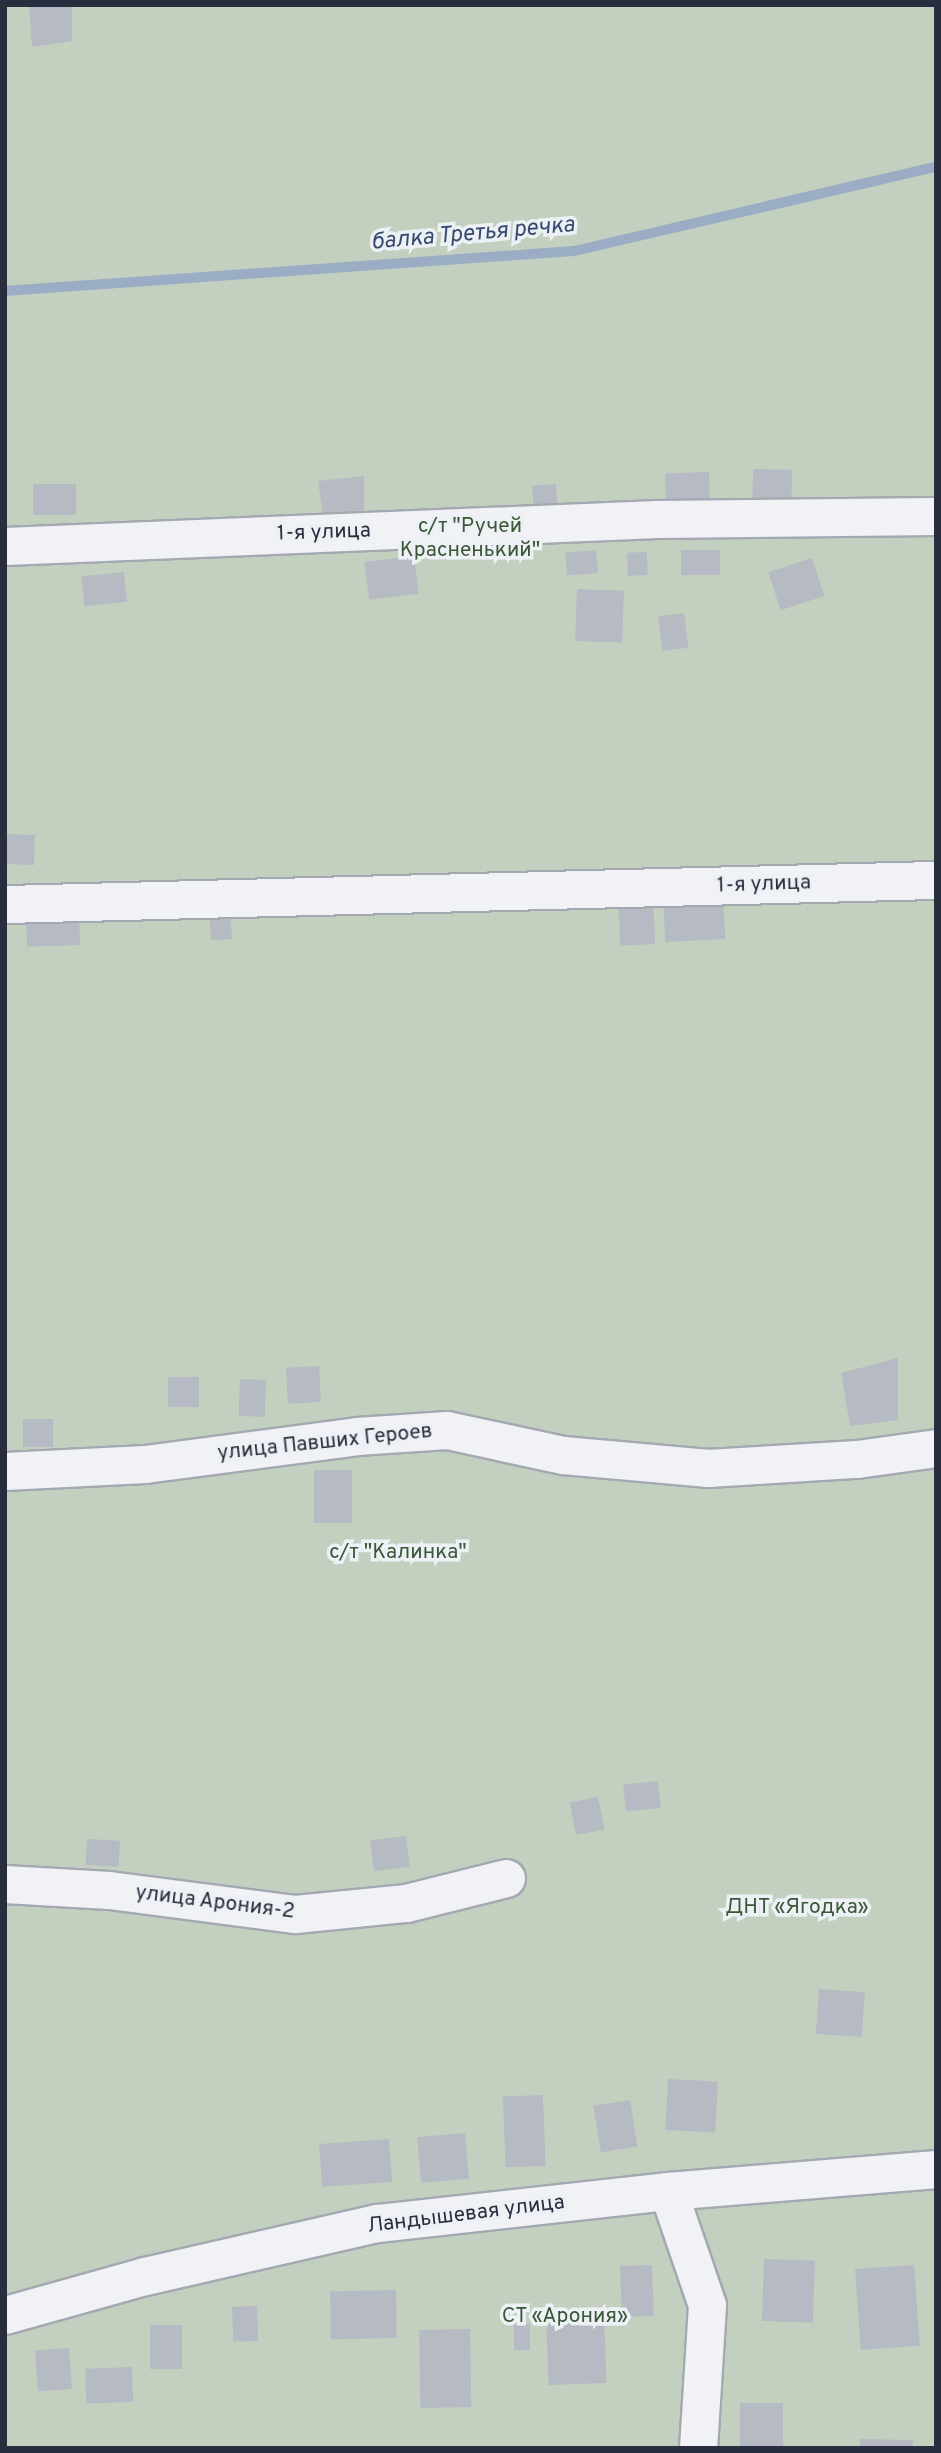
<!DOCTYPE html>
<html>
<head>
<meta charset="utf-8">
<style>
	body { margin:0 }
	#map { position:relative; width:941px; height:2453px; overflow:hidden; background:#dee1e7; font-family:Overpass,sans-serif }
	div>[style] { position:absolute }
	.green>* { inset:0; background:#c3d0c0; transform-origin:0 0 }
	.stream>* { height:10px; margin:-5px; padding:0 5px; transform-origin:5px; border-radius:5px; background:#9bacc5 }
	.building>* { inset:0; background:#b6bac3; transform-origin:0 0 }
	.roads { filter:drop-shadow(2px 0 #a4a8b1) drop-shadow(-2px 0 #a4a8b1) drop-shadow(0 2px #a4a8b1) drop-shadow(0 -2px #a4a8b1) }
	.street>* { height:37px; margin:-18.5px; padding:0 18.5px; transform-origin:18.5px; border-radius:18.5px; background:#f1f2f5 }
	span { translate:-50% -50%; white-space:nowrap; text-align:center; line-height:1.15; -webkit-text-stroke:7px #edf0f5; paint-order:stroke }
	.park-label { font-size:21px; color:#3a5737 }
	.street-label { font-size:21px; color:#282e3d }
	.water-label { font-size:23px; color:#354a6e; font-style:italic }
	.frame { position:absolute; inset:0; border:7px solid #282e3d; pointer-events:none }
</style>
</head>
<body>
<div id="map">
	<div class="green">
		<i style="left:5px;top:5px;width:931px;height:2443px"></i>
	</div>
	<div class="stream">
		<i style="left:5px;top:291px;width:570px;rotate:-4.02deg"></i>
		<i style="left:574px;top:251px;width:372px;rotate:-13.1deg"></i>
	</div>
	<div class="building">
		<i style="clip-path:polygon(29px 5px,72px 5px,72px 41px,32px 47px)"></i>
		<i style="left:753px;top:469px;width:39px;height:32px;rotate:1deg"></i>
		<i style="left:709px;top:472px;width:32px;height:44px;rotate:88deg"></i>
		<i style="clip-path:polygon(364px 476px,364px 513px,323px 515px,318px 481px)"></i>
		<i style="left:76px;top:484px;width:31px;height:43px;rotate:90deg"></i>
		<i style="left:556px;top:484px;width:29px;height:24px;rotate:86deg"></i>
		<i style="left:596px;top:550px;width:23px;height:31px;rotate:85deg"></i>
		<i style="left:720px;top:550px;width:25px;height:39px;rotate:90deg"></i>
		<i style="left:647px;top:552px;width:23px;height:20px;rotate:88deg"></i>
		<i style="left:414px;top:556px;width:38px;height:50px;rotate:83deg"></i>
		<i style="left:812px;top:558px;width:40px;height:46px;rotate:72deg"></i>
		<i style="left:124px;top:572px;width:30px;height:43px;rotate:84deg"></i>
		<i style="left:577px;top:589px;width:47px;height:52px;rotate:2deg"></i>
		<i style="left:684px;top:613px;width:35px;height:26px;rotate:83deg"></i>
		<i style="left:5px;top:834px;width:30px;height:30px;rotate:2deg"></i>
		<i style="left:723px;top:896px;width:43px;height:60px;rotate:87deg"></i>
		<i style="left:653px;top:899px;width:45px;height:35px;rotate:87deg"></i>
		<i style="left:230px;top:908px;width:31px;height:21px;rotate:86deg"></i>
		<i style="left:79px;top:913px;width:32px;height:53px;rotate:88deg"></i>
		<i style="clip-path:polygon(898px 1358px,898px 1420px,850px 1426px,841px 1373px)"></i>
		<i style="left:319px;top:1366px;width:36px;height:33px;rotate:87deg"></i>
		<i style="left:168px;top:1377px;width:31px;height:30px"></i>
		<i style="left:240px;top:1379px;width:26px;height:37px;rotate:2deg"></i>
		<i style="left:23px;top:1419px;width:30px;height:28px"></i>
		<i style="left:352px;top:1470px;width:53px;height:38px;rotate:90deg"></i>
		<i style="left:658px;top:1781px;width:27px;height:35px;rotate:84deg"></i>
		<i style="left:598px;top:1797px;width:33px;height:29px;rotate:79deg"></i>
		<i style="left:406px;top:1836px;width:31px;height:36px;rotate:83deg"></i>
		<i style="left:87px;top:1839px;width:33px;height:26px;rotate:3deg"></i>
		<i style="left:819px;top:1989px;width:46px;height:45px;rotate:4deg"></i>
		<i style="left:668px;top:2079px;width:50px;height:51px;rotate:3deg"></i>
		<i style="left:543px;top:2095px;width:71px;height:40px;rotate:88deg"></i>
		<i style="left:630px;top:2100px;width:47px;height:37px;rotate:81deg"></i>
		<i style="left:465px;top:2133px;width:46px;height:48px;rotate:85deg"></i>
		<i style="left:389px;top:2139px;width:43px;height:70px;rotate:86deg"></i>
		<i style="left:764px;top:2259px;width:51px;height:62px;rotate:2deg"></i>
		<i style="left:652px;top:2265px;width:51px;height:32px;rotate:88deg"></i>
		<i style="left:914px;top:2265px;width:81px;height:59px;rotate:86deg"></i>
		<i style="left:396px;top:2290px;width:48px;height:66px;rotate:89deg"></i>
		<i style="left:257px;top:2306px;width:35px;height:25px;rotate:88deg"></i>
		<i style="left:604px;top:2312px;width:71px;height:58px;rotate:88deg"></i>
		<i style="left:514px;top:2324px;width:16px;height:26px"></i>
		<i style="left:150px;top:2325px;width:32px;height:44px"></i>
		<i style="left:470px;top:2329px;width:78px;height:51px;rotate:89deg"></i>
		<i style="left:69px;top:2348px;width:41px;height:34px;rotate:86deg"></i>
		<i style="left:132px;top:2367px;width:35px;height:47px;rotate:88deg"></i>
		<i style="left:740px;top:2403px;width:43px;height:45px"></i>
		<i style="left:860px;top:2439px;width:53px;height:9px;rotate:1deg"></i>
	</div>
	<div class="roads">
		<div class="street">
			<i style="left:5px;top:546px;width:652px;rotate:-2.37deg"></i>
			<i style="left:656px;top:519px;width:280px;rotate:-0.6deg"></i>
			<i style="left:5px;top:904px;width:931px;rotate:-1.48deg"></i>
			<i style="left:5px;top:1471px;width:140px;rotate:-2.9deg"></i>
			<i style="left:145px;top:1464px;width:214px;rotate:-7.5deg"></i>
			<i style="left:357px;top:1436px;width:90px;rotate:-3.8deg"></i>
			<i style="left:447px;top:1430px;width:119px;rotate:12.2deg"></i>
			<i style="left:563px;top:1455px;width:146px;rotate:5.1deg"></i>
			<i style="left:708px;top:1468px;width:149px;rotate:-3.5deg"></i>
			<i style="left:857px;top:1459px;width:80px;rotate:-7.9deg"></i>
			<i style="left:5px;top:1884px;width:104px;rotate:3.3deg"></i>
			<i style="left:109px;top:1890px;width:188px;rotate:7.4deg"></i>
			<i style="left:295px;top:1914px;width:112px;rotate:-5.7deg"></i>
			<i style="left:406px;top:1903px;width:103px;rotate:-14deg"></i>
			<i style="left:668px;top:2191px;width:120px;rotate:71.1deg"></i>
			<i style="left:707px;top:2305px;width:143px;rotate:93.6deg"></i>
			<i style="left:5px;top:2315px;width:145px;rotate:-15.6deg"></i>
			<i style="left:145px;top:2276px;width:238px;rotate:-12.9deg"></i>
			<i style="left:377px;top:2223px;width:293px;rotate:-6.3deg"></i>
			<i style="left:668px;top:2191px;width:269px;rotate:-4.7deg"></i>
		</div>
	</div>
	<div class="park-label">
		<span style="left:470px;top:539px">с/т "Ручей<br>Красненький"</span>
		<span style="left:398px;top:1553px">с/т "Калинка"</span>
		<span style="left:797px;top:1908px">ДНТ «Ягодка»</span>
		<span style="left:565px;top:2317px">СТ «Арония»</span>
	</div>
	<div class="street-label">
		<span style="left:324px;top:533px;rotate:-2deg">1-я улица</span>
		<span style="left:764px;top:885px;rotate:-2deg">1-я улица</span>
		<span style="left:325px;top:1443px;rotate:-6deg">улица Павших Героев</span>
		<span style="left:215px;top:1903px;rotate:7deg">улица Арония-2</span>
		<span style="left:466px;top:2215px;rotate:-7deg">Ландышевая улица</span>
	</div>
	<div class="water-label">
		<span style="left:473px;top:235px;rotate:-5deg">балка Третья речка</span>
	</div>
	<div class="frame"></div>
</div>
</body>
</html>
